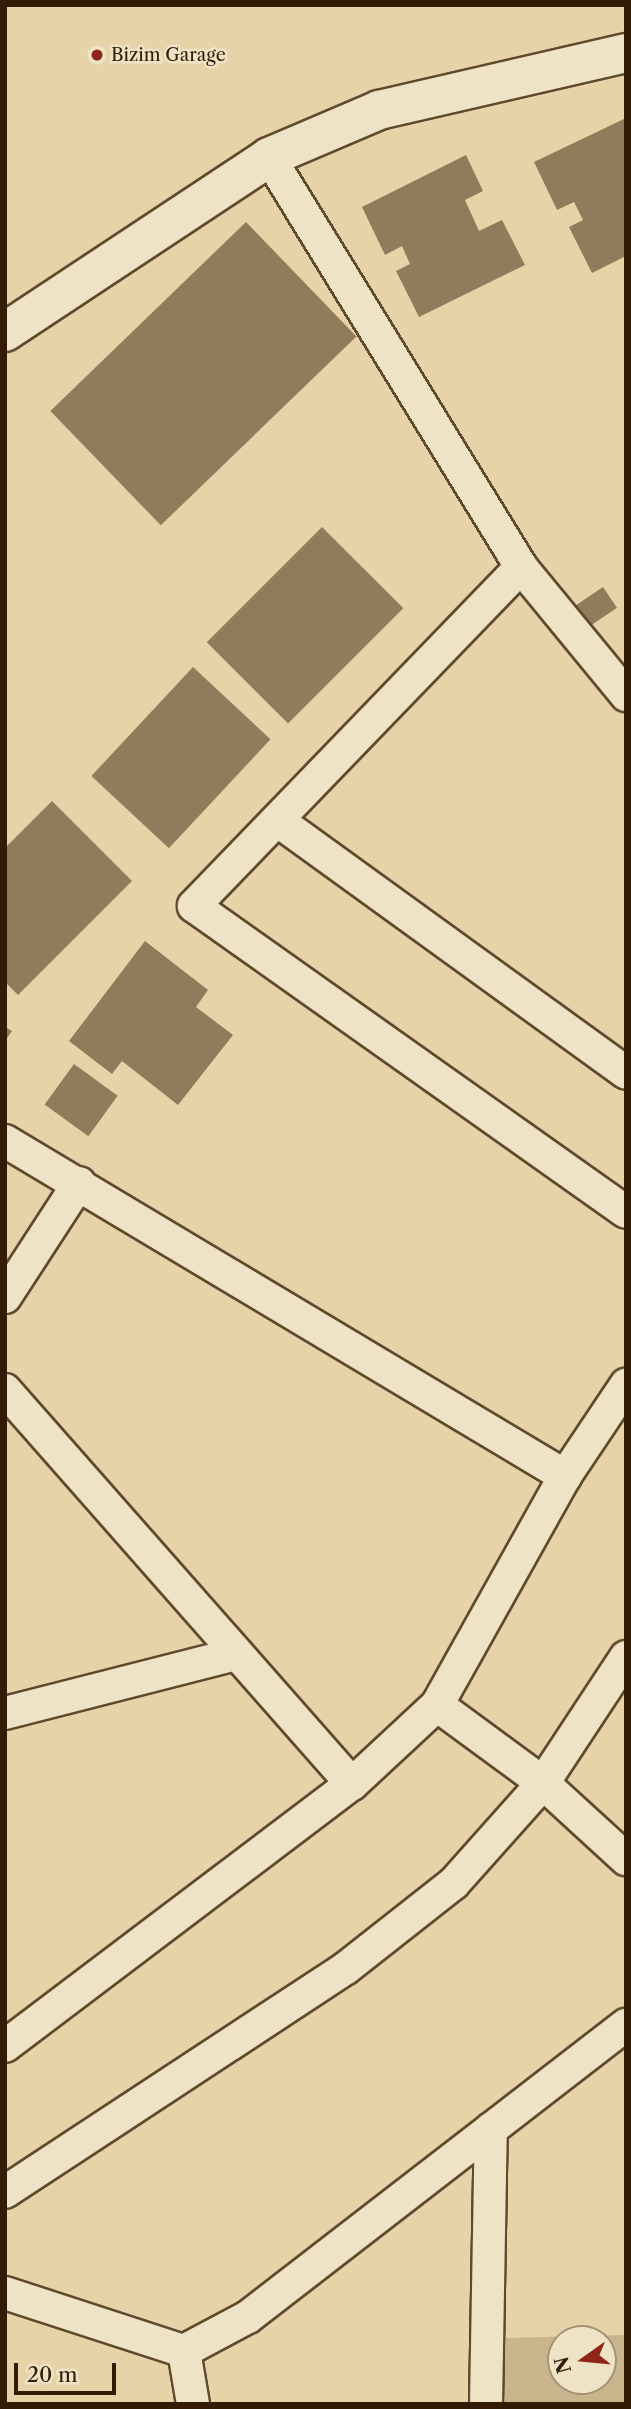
<!DOCTYPE html>
<html>
<head>
<meta charset="utf-8">
<style>
	body { margin:0 }
	#map { position:relative; width:631px; height:2409px; overflow:hidden; background:#e6d4a8; font-family:"Libre Caslon Text",serif }
	div>[style] { position:absolute }
	.green>* { inset:0; background:#c8b58c }
	.building>* { inset:0; background:#907c5a; transform-origin:0 0 }
	.roads { filter:drop-shadow(2px 0 #604a2e) drop-shadow(-2px 0 #604a2e) drop-shadow(0 2px #604a2e) drop-shadow(0 -2px #604a2e) }
	.street>* { height:32px; margin:-16px; padding:0 16px; transform-origin:16px; border-radius:16px; background:#efe3c6 }
	.secondary>* { height:38px; margin:-19px; padding:0 19px; transform-origin:19px; border-radius:19px; background:#efe3c6 }
	.dots>* { width:19px; height:19px; translate:-50% -50%; box-sizing:border-box; border:4px solid #efe3c6; border-radius:50% }
	span { translate:-50% -50%; white-space:nowrap; text-align:center; line-height:1.15; -webkit-text-stroke:5px #efe3c6; paint-order:stroke }
	.poi-label { font-size:18px; color:#331c06 }
	.left { translate:0 -50%; text-align:left }
	.frame { position:absolute; inset:0; border:7px solid #331c06; pointer-events:none }
	.north { position:absolute; left:547px; top:2325px; width:70px; height:70px; box-sizing:border-box; background:#efe3c6; border:2px solid #a49379; border-radius:50%; rotate:255deg; font-size:19px; font-weight:700; line-height:28px; text-align:center; color:#331c06 }
	.north::after { content:''; display:block; margin:auto; width:24px; height:32px; background:#8f2418; clip-path:polygon(50% 0,100% 100%,50% 72%,0 100%) }
	.scale { position:absolute; left:14px; top:2363px; width:102px; height:32px; box-sizing:border-box; border:4px solid #331c06; border-top:0; padding-left:9px; font-size:21px; line-height:24px; white-space:nowrap; color:#331c06; -webkit-text-stroke:5px #efe3c6; paint-order:stroke }
</style>
</head>
<body>
<div id="map">
	<div class="green">
		<i style="clip-path:polygon(evenodd,626px 2335px,626px 2404px,503px 2404px,503px 2338px,626px 2335px,561px 2339px,603px 2339px,603px 2381px,561px 2381px,561px 2339px)"></i>
	</div>
	<div class="building">
		<i style="clip-path:polygon(626px 118px,626px 256px,592px 273px,569px 227px,583px 220px,574px 202px,557px 210px,534px 162px)"></i>
		<i style="clip-path:polygon(466px 155px,483px 191px,465px 200px,479px 231px,502px 220px,525px 265px,419px 317px,396px 271px,410px 264px,402px 246px,385px 255px,362px 207px)"></i>
		<i style="left:246px;top:222px;width:159px;height:272px;rotate:46deg"></i>
		<i style="left:322px;top:527px;width:115px;height:163px;rotate:45deg"></i>
		<i style="left:603px;top:587px;width:25px;height:37px;rotate:56deg"></i>
		<i style="left:193px;top:667px;width:106px;height:149px;rotate:43deg"></i>
		<i style="clip-path:polygon(52px 801px,132px 881px,18px 995px,5px 982px,5px 848px)"></i>
		<i style="clip-path:polygon(145px 941px,208px 990px,196px 1007px,233px 1035px,178px 1105px,122px 1061px,112px 1074px,69px 1041px)"></i>
		<i style="clip-path:polygon(5px 1027px,12px 1031px,5px 1041px)"></i>
		<i style="left:74px;top:1064px;width:54px;height:50px;rotate:36deg"></i>
	</div>
	<div class="roads">
		<div class="street">
			<i style="left:269px;top:157px;width:481px;rotate:58.4deg"></i>
			<i style="left:521px;top:567px;width:166px;rotate:50.6deg"></i>
			<i style="left:521px;top:567px;width:471px;rotate:134deg"></i>
			<i style="left:194px;top:906px;width:529px;rotate:35.31deg"></i>
			<i style="left:277px;top:820px;width:431px;rotate:35.9deg"></i>
			<i style="left:5px;top:1141px;width:653px;rotate:30.89deg"></i>
			<i style="left:5px;top:1297px;width:136px;rotate:-57deg"></i>
			<i style="left:5px;top:1390px;width:525px;rotate:48.63deg"></i>
			<i style="left:437px;top:1705px;width:132px;rotate:36.3deg"></i>
			<i style="left:543px;top:1783px;width:113px;rotate:42.5deg"></i>
			<i style="left:5px;top:1713px;width:239px;rotate:-14.3deg"></i>
			<i style="left:5px;top:2046px;width:435px;rotate:-37.1deg"></i>
			<i style="left:352px;top:1784px;width:116px;rotate:-42.9deg"></i>
			<i style="left:437px;top:1705px;width:262px;rotate:-60.8deg"></i>
			<i style="left:565px;top:1476px;width:110px;rotate:-56.2deg"></i>
			<i style="left:5px;top:2192px;width:408px;rotate:-33.3deg"></i>
			<i style="left:346px;top:1968px;width:137px;rotate:-38.2deg"></i>
			<i style="left:454px;top:1883px;width:134px;rotate:-48.3deg"></i>
			<i style="left:543px;top:1783px;width:151px;rotate:-56.6deg"></i>
			<i style="left:5px;top:2293px;width:188px;rotate:18deg"></i>
			<i style="left:193px;top:2404px;width:54px;rotate:-99.6deg"></i>
			<i style="left:184px;top:2351px;width:72px;rotate:-28deg"></i>
			<i style="left:248px;top:2317px;width:478px;rotate:-37.7deg"></i>
			<i style="left:486px;top:2404px;width:275px;rotate:-89deg"></i>
		</div>
		<div class="secondary">
			<i style="left:5px;top:332px;width:317px;rotate:-33.5deg"></i>
			<i style="left:269px;top:157px;width:120px;rotate:-23.1deg"></i>
			<i style="left:379px;top:110px;width:253px;rotate:-13deg"></i>
		</div>
	</div>
	<div class="dots">
		<i style="left:97px;top:55px;background:#8f2418"></i>
	</div>
	<div class="poi-label">
		<span class="left" style="left:111px;top:55px">Bizim Garage</span>
	</div>
	<div class="frame"></div>
	<div class="north">N</div>
	<div class="scale">20 m</div>
</div>
</body>
</html>
